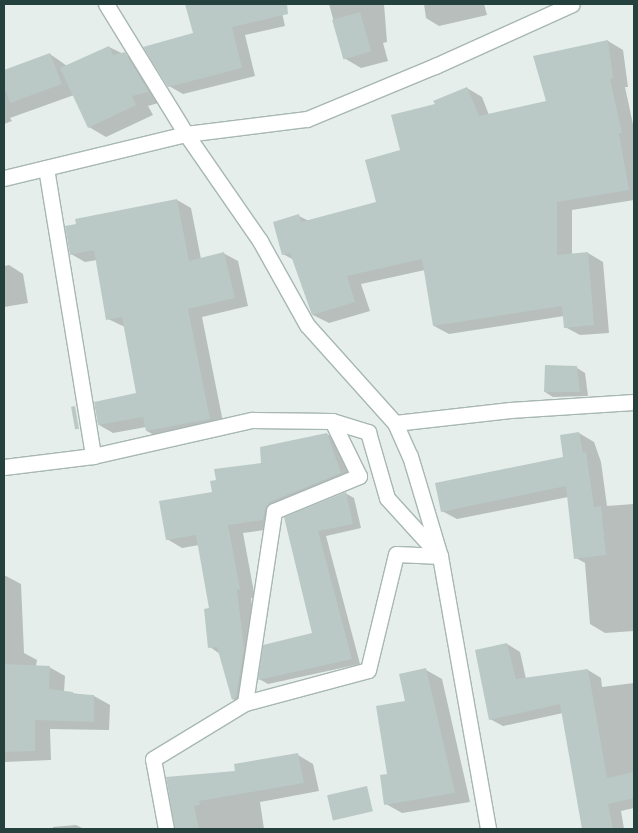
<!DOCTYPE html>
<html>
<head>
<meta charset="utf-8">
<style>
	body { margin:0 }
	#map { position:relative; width:638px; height:833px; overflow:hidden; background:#e5eeeb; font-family:Mulish,sans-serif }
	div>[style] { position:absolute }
	.shadow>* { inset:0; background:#0003 }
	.building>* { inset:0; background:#bac9c5; transform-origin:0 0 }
	.roads { filter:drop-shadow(1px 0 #a7b7b3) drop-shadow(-1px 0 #a7b7b3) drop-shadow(0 1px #a7b7b3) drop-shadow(0 -1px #a7b7b3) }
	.street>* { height:15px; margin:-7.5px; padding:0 7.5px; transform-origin:7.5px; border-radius:7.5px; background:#fff }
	span { translate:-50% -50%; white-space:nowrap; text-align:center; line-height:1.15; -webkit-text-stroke:5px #f6faf9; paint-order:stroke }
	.frame { position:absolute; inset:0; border:5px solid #24413d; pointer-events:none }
</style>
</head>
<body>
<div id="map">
	<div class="shadow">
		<i style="clip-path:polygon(203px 4px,280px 4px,285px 26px,245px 35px,255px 76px,183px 94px,169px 86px,194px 34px,188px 8px)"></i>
		<i style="clip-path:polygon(329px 4px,384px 4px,387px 42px,383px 43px,388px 61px,361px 68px,344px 58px)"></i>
		<i style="clip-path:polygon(424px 4px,484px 4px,487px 15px,439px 26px,426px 18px)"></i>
		<i style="clip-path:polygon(608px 41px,623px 50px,628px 87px,625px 87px,634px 129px,634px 200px,572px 210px,572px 255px,588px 253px,603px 262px,609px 333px,580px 335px,565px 327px,564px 316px,449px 334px,434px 326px,425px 270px,361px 284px,370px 311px,329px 323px,313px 315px,294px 260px,283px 254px,299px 216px,309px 221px,378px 203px,402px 151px,436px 105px,467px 88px,482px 97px,489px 115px,547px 102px,534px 57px)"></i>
		<i style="clip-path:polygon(109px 47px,142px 63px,165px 101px,148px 106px,153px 115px,106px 137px,89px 127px,74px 95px,10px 118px,12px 121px,4px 124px,4px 73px,50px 54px,67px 66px)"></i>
		<i style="clip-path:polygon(177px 200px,191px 208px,201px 259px,223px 253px,238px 261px,248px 306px,202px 317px,224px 427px,161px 439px,147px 431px,146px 427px,113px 433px,99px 425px,138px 394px,125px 327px,108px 319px,97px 260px,85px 262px,71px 254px)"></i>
		<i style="clip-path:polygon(9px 265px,23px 274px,28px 303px,4px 307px,4px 266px)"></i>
		<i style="clip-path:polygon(577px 368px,585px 373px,588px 396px,553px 397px,545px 392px)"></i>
		<i style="clip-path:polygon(579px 433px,594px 442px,601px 462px,607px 506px,634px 504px,634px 631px,605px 633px,590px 624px,585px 563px,576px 558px,568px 497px,457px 519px,442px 511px,564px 458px)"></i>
		<i style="clip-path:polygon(327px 434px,342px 443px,356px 482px,286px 511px,280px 518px,278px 528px,243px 533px,255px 598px,251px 598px,259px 657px,248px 708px,233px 699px,220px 654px,210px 647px,211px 609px,199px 545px,182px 548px,167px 539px,214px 493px,263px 464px)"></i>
		<i style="clip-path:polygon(345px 493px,354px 498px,361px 528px,326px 536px,360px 664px,268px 684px,259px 679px,313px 634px,286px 518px)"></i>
		<i style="clip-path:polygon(4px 575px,21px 584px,24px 653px,37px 660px,36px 666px,49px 667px,65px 676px,64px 692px,94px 696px,110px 705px,109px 730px,50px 729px,51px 760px,4px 762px)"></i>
		<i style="clip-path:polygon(507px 644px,520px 652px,526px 679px,588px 670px,601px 678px,602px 687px,634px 683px,634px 808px,621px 811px,624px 829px,584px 829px,563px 713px,503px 726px,490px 719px)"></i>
		<i style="clip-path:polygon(426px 670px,442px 679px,470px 802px,402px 813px,386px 804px,389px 775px,407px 702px)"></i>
		<i style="clip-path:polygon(298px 755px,313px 764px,319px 791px,260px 802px,264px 829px,176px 829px,167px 778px,237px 773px)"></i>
		<i style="clip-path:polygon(76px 825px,84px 829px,53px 829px,53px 827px)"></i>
	</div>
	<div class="building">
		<i style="clip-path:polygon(185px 4px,287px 4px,288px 14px,232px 27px,242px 68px,168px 87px,143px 47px,193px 33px)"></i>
		<i style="left:360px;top:12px;width:41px;height:29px;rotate:74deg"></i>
		<i style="clip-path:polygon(608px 40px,613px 78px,610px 79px,622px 133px,619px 133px,629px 190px,557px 202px,557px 255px,588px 252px,594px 325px,564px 328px,562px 306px,433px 326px,422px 259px,347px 276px,355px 302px,312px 315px,290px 253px,282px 255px,273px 222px,299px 214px,301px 222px,376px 202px,365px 160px,400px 150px,391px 115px,435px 104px,433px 101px,467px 87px,479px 116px,546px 101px,533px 56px)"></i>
		<i style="clip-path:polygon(109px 46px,113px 55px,125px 52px,149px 92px,132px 96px,136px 105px,88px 128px,60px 68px)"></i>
		<i style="clip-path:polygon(50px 53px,62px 84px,10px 103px,4px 86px,4px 70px)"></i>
		<i style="clip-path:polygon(177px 199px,189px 261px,224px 252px,235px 298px,188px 309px,210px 419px,146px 431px,143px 417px,98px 425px,94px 402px,136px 393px,122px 317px,106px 320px,94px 250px,70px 255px,65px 226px,76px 224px,75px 219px)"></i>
		<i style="clip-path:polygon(545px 365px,577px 366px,580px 392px,544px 392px)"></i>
		<i style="left:75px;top:406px;width:23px;height:4px;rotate:80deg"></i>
		<i style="clip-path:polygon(579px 432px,583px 453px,586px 452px,594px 507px,601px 506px,606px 555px,574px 559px,566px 486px,441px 512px,435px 483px,563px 457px,560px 435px)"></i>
		<i style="clip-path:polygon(327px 433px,341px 473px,270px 502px,265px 509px,263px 520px,228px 525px,240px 589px,237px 590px,244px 648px,236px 697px,232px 700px,217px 647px,208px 648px,204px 609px,209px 608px,196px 535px,166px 540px,159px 501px,212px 492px,210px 481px,216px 480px,214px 469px,261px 463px,260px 447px)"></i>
		<i style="clip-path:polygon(346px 492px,353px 524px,318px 531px,352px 659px,258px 680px,263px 645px,312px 633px,284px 517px)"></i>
		<i style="clip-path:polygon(507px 643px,516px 679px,588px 669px,607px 778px,634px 772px,634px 798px,608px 804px,613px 829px,582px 829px,560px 704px,489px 720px,475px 650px)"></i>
		<i style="clip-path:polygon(4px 664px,50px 666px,49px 689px,73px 692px,73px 694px,94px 695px,94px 722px,35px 720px,35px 751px,4px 752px)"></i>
		<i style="clip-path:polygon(426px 668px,455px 793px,384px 805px,380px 775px,387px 774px,376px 706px,405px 701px,399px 674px)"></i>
		<i style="clip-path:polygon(298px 753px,304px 783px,199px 801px,200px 805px,194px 806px,199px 829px,175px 829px,166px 777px,235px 771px,234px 764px)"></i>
		<i style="left:367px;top:786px;width:26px;height:41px;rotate:77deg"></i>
	</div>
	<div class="roads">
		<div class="street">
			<i style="left:106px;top:4px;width:153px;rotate:58.4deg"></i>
			<i style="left:186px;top:134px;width:130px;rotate:55.3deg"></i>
			<i style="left:260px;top:241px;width:96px;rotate:60.8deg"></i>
			<i style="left:307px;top:325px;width:132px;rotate:48.1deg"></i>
			<i style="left:395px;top:423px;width:36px;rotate:66deg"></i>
			<i style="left:410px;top:456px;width:104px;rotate:73.3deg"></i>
			<i style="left:440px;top:556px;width:277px;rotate:80deg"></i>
			<i style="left:46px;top:168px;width:292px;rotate:80.7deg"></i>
			<i style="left:4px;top:178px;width:187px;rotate:-13.6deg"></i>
			<i style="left:186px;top:134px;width:122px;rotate:-7.1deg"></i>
			<i style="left:307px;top:119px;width:139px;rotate:-22.5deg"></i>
			<i style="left:435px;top:66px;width:150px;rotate:-24.3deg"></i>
			<i style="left:395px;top:423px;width:116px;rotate:-6.4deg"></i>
			<i style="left:510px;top:410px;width:124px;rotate:-3.7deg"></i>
			<i style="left:4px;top:467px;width:90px;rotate:-7deg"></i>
			<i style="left:93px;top:456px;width:163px;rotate:-12.8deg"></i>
			<i style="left:252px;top:420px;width:80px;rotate:0.7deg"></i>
			<i style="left:332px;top:421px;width:38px;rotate:17deg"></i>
			<i style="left:368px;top:432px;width:69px;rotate:73.9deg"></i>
			<i style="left:387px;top:498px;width:74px;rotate:47.7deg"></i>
			<i style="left:245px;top:703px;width:194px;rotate:-81.4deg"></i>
			<i style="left:274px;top:511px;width:92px;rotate:-22.4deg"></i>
			<i style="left:359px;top:476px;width:61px;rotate:-116.1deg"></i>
			<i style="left:166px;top:829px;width:71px;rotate:-100.5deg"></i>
			<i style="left:153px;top:759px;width:108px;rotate:-31.3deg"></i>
			<i style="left:245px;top:703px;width:127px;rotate:-15deg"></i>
			<i style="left:368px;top:670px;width:119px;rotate:-76.4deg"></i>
			<i style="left:396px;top:554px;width:44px;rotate:2.6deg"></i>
		</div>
	</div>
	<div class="frame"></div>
</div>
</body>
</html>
